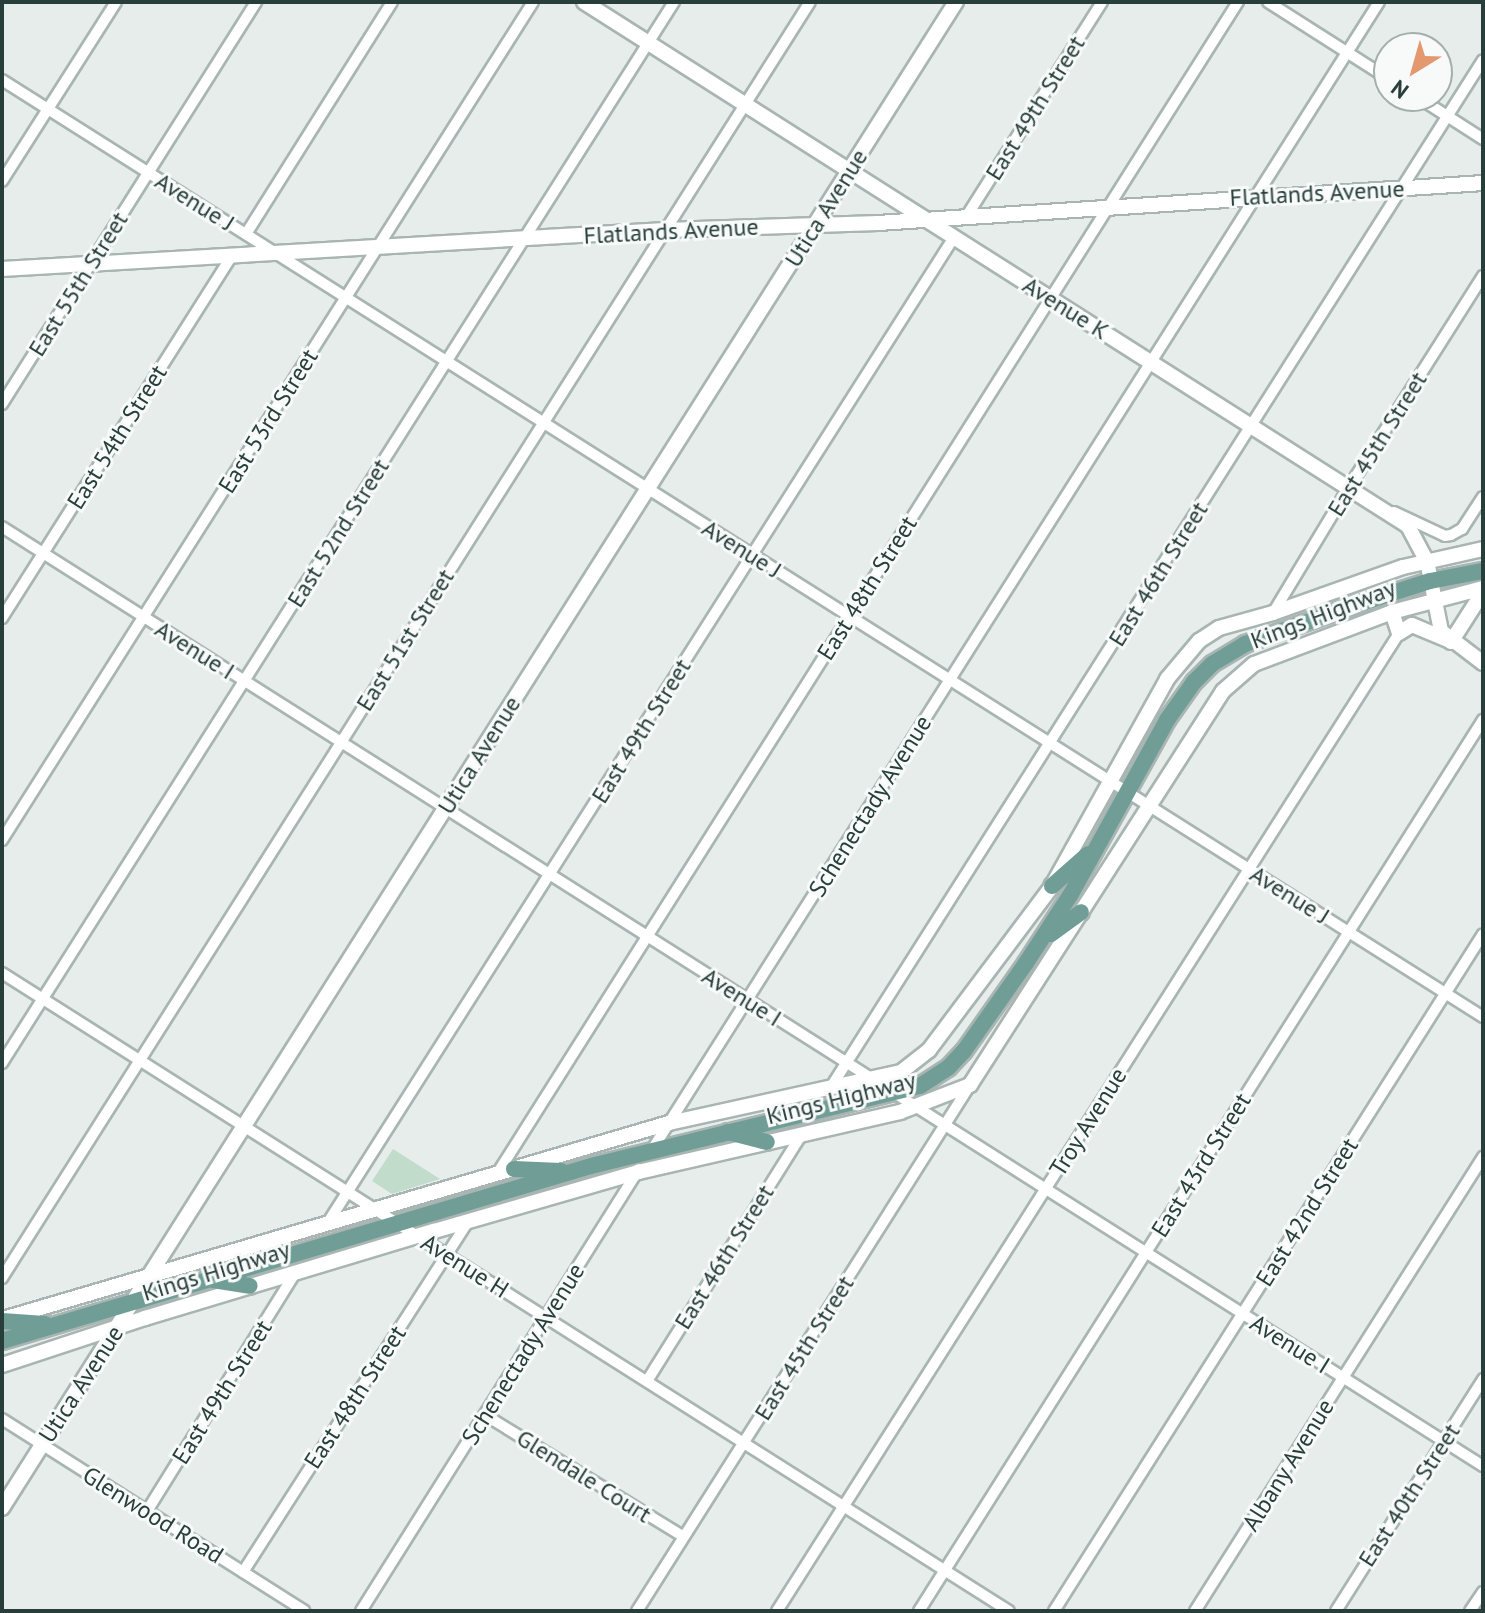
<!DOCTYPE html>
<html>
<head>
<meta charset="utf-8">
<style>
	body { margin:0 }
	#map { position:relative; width:1485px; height:1613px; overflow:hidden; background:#e6edeb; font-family:"PT Sans",sans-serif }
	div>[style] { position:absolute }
	.green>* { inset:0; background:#c2dccc }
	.roads { filter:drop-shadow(2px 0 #a9b5b2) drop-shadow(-2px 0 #a9b5b2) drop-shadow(0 2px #a9b5b2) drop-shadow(0 -2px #a9b5b2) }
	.street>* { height:10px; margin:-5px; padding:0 5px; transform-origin:5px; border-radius:5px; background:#fff }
	.secondary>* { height:14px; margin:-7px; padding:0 7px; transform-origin:7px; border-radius:7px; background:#fff }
	.primary>* { height:16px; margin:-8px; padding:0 8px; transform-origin:8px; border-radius:8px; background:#709e97 }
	span { translate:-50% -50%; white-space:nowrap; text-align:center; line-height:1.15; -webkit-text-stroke:6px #f7faf9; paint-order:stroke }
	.street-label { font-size:24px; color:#273e3a }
	.frame { position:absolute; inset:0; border:4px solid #273e3a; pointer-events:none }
	.north { position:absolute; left:1373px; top:32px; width:80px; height:80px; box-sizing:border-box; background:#f7faf9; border:2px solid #a4afad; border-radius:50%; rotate:217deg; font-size:22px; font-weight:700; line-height:32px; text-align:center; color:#273e3a }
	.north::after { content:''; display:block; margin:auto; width:28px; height:36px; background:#e3986f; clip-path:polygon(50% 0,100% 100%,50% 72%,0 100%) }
</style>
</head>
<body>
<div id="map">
	<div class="green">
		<i style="clip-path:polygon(393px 1149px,440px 1179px,392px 1194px,372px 1181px)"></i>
	</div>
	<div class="roads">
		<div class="street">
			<i style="left:1268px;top:2px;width:143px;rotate:32.5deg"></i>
			<i style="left:2px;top:80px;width:1753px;rotate:32.32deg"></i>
			<i style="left:1416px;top:96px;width:80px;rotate:32.7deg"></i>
			<i style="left:2px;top:181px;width:212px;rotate:-57.5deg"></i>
			<i style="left:968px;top:214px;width:251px;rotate:-57.7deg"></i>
			<i style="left:246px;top:234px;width:274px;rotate:-57.8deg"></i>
			<i style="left:2px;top:404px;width:476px;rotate:-57.7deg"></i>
			<i style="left:1394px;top:512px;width:56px;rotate:25.2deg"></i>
			<i style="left:1445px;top:536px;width:6px;rotate:-9deg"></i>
			<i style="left:1451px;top:535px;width:13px;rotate:-29deg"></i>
			<i style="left:1462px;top:529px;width:38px;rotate:-57deg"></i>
			<i style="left:2px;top:527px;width:1754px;rotate:32.38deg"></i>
			<i style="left:1273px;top:613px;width:147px;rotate:-58.9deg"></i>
			<i style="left:1349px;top:487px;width:250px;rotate:-57.6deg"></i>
			<i style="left:2px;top:618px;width:430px;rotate:-57.6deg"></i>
			<i style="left:2px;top:840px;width:992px;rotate:-57.64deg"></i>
			<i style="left:2px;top:973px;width:1192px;rotate:32.36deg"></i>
			<i style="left:2px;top:1063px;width:1256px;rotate:-57.65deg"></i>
			<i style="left:831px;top:1087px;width:1216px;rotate:-57.59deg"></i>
			<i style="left:650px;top:1153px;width:1362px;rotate:-57.65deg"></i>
			<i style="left:497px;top:1174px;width:1387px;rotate:-57.7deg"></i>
			<i style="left:327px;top:1224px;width:1169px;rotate:-57.57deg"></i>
			<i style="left:2px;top:1278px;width:1510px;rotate:-57.66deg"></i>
			<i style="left:647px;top:1381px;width:292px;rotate:-57.9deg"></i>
			<i style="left:485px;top:1415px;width:233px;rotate:31.5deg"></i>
			<i style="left:2px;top:1419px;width:358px;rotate:32.4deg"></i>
			<i style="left:147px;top:1511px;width:282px;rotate:-58.1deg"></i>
			<i style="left:243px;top:1572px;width:417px;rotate:-57.3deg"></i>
			<i style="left:361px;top:1611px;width:522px;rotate:-57.83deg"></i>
			<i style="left:637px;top:1611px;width:623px;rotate:-57.66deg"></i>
			<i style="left:777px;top:1611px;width:1159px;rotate:-57.54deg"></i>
			<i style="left:919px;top:1611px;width:1055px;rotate:-57.67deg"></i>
			<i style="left:1054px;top:1611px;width:801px;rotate:-57.64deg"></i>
			<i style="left:1195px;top:1611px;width:538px;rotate:-57.61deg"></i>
			<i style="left:1336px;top:1611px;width:275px;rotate:-57.6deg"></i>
			<i style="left:1470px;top:1611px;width:23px;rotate:-56deg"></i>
		</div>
		<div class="secondary">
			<i style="left:584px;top:2px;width:976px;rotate:32.45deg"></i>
			<i style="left:1408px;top:526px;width:40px;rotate:62deg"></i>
			<i style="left:1427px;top:561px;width:71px;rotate:78.7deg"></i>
			<i style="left:1441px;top:631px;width:53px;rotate:37.3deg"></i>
			<i style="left:2px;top:269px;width:664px;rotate:-3.37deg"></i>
			<i style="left:665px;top:230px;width:213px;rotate:-1.9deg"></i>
			<i style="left:878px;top:223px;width:606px;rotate:-3.78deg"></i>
			<i style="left:1392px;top:612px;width:22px;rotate:72deg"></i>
			<i style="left:1399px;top:633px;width:15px;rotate:-32deg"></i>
			<i style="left:1412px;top:625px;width:41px;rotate:22.8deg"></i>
			<i style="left:1451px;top:642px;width:59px;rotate:-57.4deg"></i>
			<i style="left:3px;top:1319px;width:694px;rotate:-16.4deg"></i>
			<i style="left:669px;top:1123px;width:238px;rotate:-12.4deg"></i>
			<i style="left:901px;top:1072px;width:36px;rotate:-38deg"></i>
			<i style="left:929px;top:1050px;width:205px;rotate:-53.1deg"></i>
			<i style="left:1052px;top:886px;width:237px;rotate:-60.9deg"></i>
			<i style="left:1167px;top:679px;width:50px;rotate:-49.9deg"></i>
			<i style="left:1199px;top:641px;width:24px;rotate:-33deg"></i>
			<i style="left:1219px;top:628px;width:56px;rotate:-15.5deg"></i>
			<i style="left:1273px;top:613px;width:138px;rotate:-19.5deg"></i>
			<i style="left:1403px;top:567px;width:82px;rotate:-12.7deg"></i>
			<i style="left:2px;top:1365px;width:151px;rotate:-18.2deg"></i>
			<i style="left:145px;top:1318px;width:302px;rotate:-16.8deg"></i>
			<i style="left:434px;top:1231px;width:212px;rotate:-16.1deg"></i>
			<i style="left:638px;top:1172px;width:269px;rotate:-12.9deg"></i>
			<i style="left:900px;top:1112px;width:75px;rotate:-21.1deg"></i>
			<i style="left:970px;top:1085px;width:468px;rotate:-57.3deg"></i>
			<i style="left:1223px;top:691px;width:41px;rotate:-41.1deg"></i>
			<i style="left:1254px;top:664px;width:147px;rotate:-20.6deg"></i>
			<i style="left:1392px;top:612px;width:94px;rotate:-14.8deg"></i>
			<i style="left:2px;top:1508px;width:1783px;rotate:-57.65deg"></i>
		</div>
		<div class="primary">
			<i style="left:1052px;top:886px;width:48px;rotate:-41.6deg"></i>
			<i style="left:1051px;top:934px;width:37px;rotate:-36deg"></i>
			<i style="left:728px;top:1132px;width:40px;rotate:14.4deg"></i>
			<i style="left:514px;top:1169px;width:47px;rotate:2.4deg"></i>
			<i style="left:213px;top:1280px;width:37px;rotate:9deg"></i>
			<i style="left:2px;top:1321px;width:43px;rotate:4deg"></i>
			<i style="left:2px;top:1341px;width:614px;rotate:-16.55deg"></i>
			<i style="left:591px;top:1166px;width:339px;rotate:-13.7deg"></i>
			<i style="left:920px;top:1086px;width:33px;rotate:-33deg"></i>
			<i style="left:948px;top:1068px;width:23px;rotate:-47deg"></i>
			<i style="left:964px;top:1051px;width:108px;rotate:-54.8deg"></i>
			<i style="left:1026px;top:963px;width:82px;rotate:-56.9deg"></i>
			<i style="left:1071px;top:894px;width:199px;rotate:-61.1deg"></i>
			<i style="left:1167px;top:720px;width:47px;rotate:-54.6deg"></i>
			<i style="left:1194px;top:682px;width:25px;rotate:-45deg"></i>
			<i style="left:1212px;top:664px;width:39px;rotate:-31deg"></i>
			<i style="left:1245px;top:644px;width:117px;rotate:-19.5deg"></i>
			<i style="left:1355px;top:605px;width:79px;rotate:-17.7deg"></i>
			<i style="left:1430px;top:581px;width:54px;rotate:-10.7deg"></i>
		</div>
	</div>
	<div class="street-label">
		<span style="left:1035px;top:108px;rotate:-58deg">East 49th Street</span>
		<span style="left:1317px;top:193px;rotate:-3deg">Flatlands Avenue</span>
		<span style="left:195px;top:202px;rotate:32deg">Avenue J</span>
		<span style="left:826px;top:208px;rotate:-58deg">Utica Avenue</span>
		<span style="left:671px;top:231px;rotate:-3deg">Flatlands Avenue</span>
		<span style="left:78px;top:284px;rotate:-58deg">East 55th Street</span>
		<span style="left:1066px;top:308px;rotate:32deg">Avenue K</span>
		<span style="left:268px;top:421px;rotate:-58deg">East 53rd Street</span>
		<span style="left:117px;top:437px;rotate:-58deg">East 54th Street</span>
		<span style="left:1377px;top:444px;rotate:-58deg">East 45th Street</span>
		<span style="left:338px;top:533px;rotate:-58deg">East 52nd Street</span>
		<span style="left:742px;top:549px;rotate:32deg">Avenue J</span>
		<span style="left:1158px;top:574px;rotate:-58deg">East 46th Street</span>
		<span style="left:867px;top:588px;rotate:-58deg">East 48th Street</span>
		<span style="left:1323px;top:614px;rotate:-21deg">Kings Highway</span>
		<span style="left:405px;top:640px;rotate:-58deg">East 51st Street</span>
		<span style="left:195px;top:650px;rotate:32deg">Avenue I</span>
		<span style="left:641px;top:731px;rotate:-58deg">East 49th Street</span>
		<span style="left:479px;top:755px;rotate:-58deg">Utica Avenue</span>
		<span style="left:870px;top:806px;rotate:-58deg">Schenectady Avenue</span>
		<span style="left:1290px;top:895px;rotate:32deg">Avenue J</span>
		<span style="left:742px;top:997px;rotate:32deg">Avenue I</span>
		<span style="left:841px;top:1098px;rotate:-14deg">Kings Highway</span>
		<span style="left:1088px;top:1122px;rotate:-58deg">Troy Avenue</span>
		<span style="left:1201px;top:1165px;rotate:-58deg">East 43rd Street</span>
		<span style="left:1307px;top:1212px;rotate:-58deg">East 42nd Street</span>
		<span style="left:724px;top:1257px;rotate:-58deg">East 46th Street</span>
		<span style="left:465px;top:1266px;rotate:32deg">Avenue H</span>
		<span style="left:216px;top:1271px;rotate:-17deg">Kings Highway</span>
		<span style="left:1290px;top:1344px;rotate:32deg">Avenue I</span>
		<span style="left:804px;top:1348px;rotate:-58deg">East 45th Street</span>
		<span style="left:523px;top:1354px;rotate:-58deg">Schenectady Avenue</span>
		<span style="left:81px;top:1384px;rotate:-57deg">Utica Avenue</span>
		<span style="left:222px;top:1392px;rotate:-58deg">East 49th Street</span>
		<span style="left:355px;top:1397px;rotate:-57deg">East 48th Street</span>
		<span style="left:1288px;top:1465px;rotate:-58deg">Albany Avenue</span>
		<span style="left:584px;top:1476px;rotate:32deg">Glendale Court</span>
		<span style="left:1409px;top:1495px;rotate:-57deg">East 40th Street</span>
		<span style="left:153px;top:1515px;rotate:32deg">Glenwood Road</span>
	</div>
	<div class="frame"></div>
	<div class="north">N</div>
</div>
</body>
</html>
